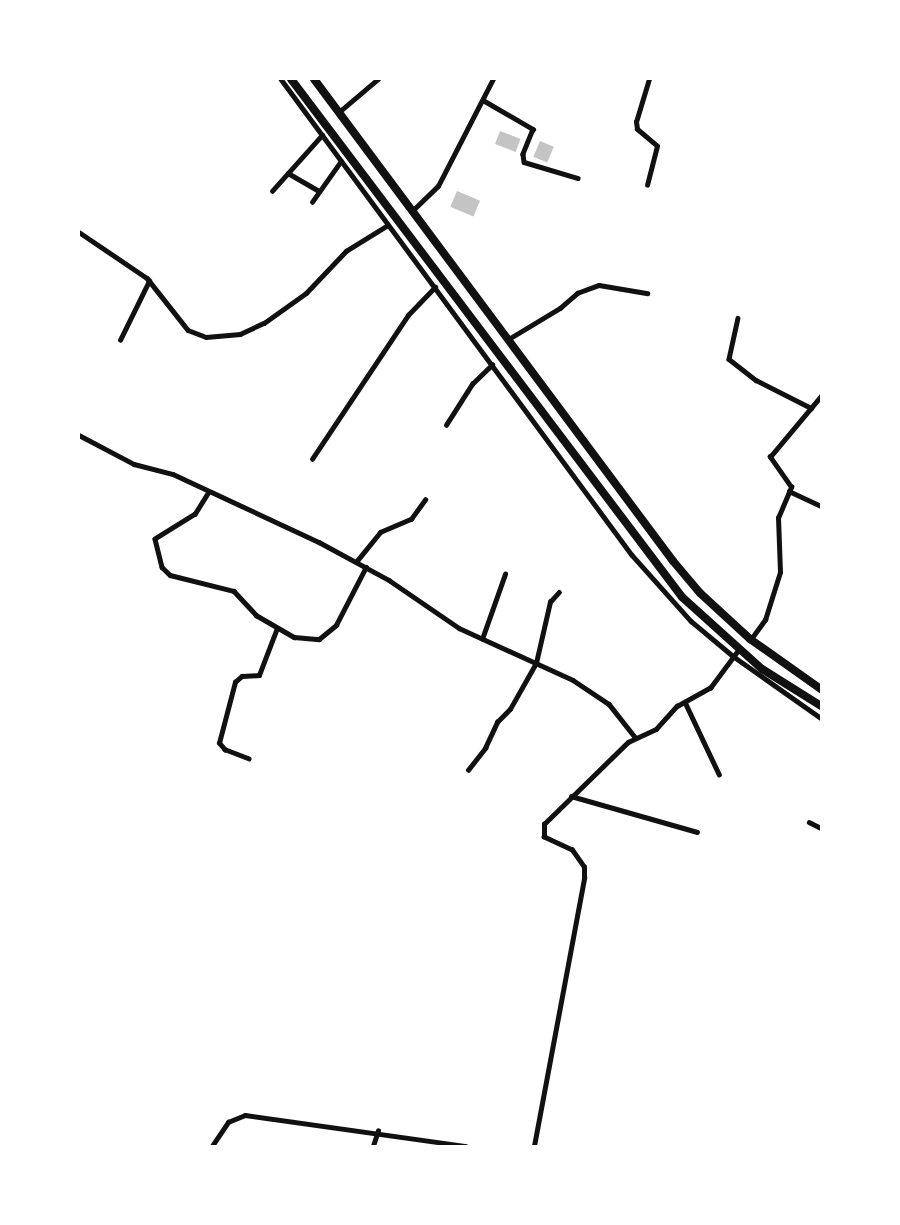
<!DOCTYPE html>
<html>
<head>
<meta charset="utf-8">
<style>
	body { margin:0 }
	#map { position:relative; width:900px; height:1225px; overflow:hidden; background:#fff; font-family:Bitter,serif }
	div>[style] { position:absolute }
	.building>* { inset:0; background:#c4c4c4; transform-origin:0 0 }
	.minor>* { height:4.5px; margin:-2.25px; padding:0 2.25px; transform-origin:2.25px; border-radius:2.25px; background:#111 }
	.trunk>* { height:8px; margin:-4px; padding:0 4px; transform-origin:4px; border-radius:4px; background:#111 }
	span { translate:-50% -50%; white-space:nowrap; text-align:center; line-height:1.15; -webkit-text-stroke:5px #fff; paint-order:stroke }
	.frame { position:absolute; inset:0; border:80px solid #fff; pointer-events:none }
</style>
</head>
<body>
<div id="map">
	<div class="building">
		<i style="left:500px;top:131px;width:22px;height:14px;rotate:21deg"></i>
		<i style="left:540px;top:141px;width:15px;height:17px;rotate:23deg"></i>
		<i style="left:457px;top:191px;width:25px;height:17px;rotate:23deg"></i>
	</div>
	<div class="minor">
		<i style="left:281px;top:79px;width:591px;rotate:53.6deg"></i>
		<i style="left:632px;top:555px;width:89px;rotate:48.2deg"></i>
		<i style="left:691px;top:621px;width:55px;rotate:39.8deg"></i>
		<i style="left:733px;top:656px;width:108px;rotate:35.2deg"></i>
		<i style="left:483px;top:100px;width:58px;rotate:30.1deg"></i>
		<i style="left:533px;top:129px;width:27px;rotate:112deg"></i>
		<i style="left:523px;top:154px;width:8px;rotate:83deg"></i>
		<i style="left:524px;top:162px;width:56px;rotate:16.5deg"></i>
		<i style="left:339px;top:112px;width:51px;rotate:-40.2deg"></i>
		<i style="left:288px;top:173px;width:34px;rotate:30deg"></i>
		<i style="left:647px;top:185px;width:40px;rotate:-75.6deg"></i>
		<i style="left:657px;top:146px;width:26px;rotate:-140deg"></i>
		<i style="left:637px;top:129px;width:7px;rotate:-98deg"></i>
		<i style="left:636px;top:122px;width:45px;rotate:-73.2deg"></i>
		<i style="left:272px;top:191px;width:75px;rotate:-48.2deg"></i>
		<i style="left:312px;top:202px;width:50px;rotate:-54.7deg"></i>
		<i style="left:411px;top:212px;width:37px;rotate:-44deg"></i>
		<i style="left:438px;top:186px;width:120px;rotate:-62.8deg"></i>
		<i style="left:79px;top:232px;width:82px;rotate:34.1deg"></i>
		<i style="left:147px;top:278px;width:66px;rotate:51.7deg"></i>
		<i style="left:188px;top:330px;width:19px;rotate:21deg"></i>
		<i style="left:206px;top:337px;width:34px;rotate:-5deg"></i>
		<i style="left:240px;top:334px;width:26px;rotate:-25deg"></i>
		<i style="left:264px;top:323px;width:52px;rotate:-35.5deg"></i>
		<i style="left:306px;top:293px;width:58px;rotate:-46.4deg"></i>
		<i style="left:346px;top:251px;width:49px;rotate:-31.8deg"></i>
		<i style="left:738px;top:318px;width:42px;rotate:102.4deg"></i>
		<i style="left:729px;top:359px;width:34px;rotate:38deg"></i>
		<i style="left:756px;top:380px;width:62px;rotate:27deg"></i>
		<i style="left:120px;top:340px;width:66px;rotate:-63.8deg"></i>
		<i style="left:507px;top:340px;width:62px;rotate:-31.1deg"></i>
		<i style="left:560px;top:308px;width:23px;rotate:-41deg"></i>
		<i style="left:577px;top:293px;width:23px;rotate:-20deg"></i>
		<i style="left:599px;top:285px;width:49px;rotate:9.5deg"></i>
		<i style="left:446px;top:425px;width:49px;rotate:-57.6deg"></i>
		<i style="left:472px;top:384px;width:28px;rotate:-44deg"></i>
		<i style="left:79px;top:435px;width:62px;rotate:27.8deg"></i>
		<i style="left:134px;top:464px;width:40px;rotate:14.4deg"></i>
		<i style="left:173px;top:474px;width:161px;rotate:25deg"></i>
		<i style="left:319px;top:542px;width:80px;rotate:28.5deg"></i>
		<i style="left:389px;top:580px;width:85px;rotate:34.4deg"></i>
		<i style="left:459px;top:628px;width:125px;rotate:24.5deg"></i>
		<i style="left:573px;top:680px;width:43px;rotate:33.7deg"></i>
		<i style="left:609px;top:704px;width:42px;rotate:51.8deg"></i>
		<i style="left:312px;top:459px;width:173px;rotate:-56.3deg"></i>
		<i style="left:408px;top:315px;width:39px;rotate:-46deg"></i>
		<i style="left:789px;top:491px;width:35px;rotate:25deg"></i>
		<i style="left:209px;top:492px;width:26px;rotate:122deg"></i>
		<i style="left:195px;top:514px;width:47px;rotate:148deg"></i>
		<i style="left:155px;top:539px;width:29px;rotate:76deg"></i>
		<i style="left:162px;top:567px;width:11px;rotate:45deg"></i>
		<i style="left:170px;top:575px;width:66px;rotate:14deg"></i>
		<i style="left:234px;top:591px;width:33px;rotate:47deg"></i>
		<i style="left:256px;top:615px;width:44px;rotate:30.1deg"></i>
		<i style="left:294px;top:637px;width:25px;rotate:5deg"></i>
		<i style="left:319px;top:639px;width:22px;rotate:-39deg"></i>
		<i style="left:336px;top:625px;width:65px;rotate:-62.7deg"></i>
		<i style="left:356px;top:562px;width:38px;rotate:-51deg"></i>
		<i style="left:380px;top:532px;width:34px;rotate:-23deg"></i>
		<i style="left:411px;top:519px;width:24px;rotate:-54deg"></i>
		<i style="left:482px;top:639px;width:69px;rotate:-70.5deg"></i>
		<i style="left:751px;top:639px;width:24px;rotate:-54deg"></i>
		<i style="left:765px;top:620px;width:50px;rotate:-72.6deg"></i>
		<i style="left:780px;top:572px;width:54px;rotate:-92.1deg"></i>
		<i style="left:778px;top:518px;width:34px;rotate:-67deg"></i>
		<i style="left:791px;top:487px;width:37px;rotate:-125deg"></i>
		<i style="left:770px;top:457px;width:80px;rotate:-50.1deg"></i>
		<i style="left:685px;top:702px;width:80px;rotate:64.7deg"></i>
		<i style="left:249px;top:759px;width:26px;rotate:-159deg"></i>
		<i style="left:225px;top:750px;width:9px;rotate:-131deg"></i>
		<i style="left:219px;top:743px;width:63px;rotate:-75.3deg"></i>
		<i style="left:235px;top:682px;width:9px;rotate:-41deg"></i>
		<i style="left:242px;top:676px;width:17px;rotate:-3deg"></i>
		<i style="left:259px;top:675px;width:50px;rotate:-69deg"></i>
		<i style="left:468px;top:770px;width:28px;rotate:-52deg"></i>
		<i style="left:485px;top:748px;width:29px;rotate:-65deg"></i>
		<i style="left:497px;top:722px;width:18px;rotate:-45deg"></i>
		<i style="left:510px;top:709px;width:53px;rotate:-60.5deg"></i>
		<i style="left:536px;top:663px;width:63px;rotate:-77.1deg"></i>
		<i style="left:550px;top:602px;width:13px;rotate:-48deg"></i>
		<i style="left:571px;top:796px;width:131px;rotate:15.9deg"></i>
		<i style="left:809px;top:822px;width:13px;rotate:27deg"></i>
		<i style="left:212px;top:1146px;width:29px;rotate:-56deg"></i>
		<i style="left:228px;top:1122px;width:18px;rotate:-22deg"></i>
		<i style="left:245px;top:1115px;width:223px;rotate:8deg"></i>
		<i style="left:373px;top:1146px;width:16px;rotate:-72deg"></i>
		<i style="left:534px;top:1146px;width:273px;rotate:-79.4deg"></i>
		<i style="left:584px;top:878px;width:11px;rotate:-90deg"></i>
		<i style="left:584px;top:867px;width:21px;rotate:-125deg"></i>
		<i style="left:572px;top:850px;width:31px;rotate:-155deg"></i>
		<i style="left:544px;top:837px;width:13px;rotate:-90deg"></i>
		<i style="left:544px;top:824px;width:117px;rotate:-44.3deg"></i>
		<i style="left:628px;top:742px;width:31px;rotate:-25deg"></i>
		<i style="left:656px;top:729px;width:31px;rotate:-48deg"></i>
		<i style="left:677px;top:706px;width:38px;rotate:-29deg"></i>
		<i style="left:710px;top:688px;width:49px;rotate:-53.4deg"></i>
	</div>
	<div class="trunk">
		<i style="left:291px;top:79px;width:649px;rotate:52.95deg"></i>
		<i style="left:682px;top:597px;width:108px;rotate:42deg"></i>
		<i style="left:762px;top:669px;width:70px;rotate:32.1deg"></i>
		<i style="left:314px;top:79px;width:601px;rotate:53.32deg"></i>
		<i style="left:673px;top:561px;width:42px;rotate:49.8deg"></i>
		<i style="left:700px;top:593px;width:68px;rotate:42.6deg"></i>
		<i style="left:750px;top:639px;width:87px;rotate:35.2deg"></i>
	</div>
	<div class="frame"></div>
</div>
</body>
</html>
